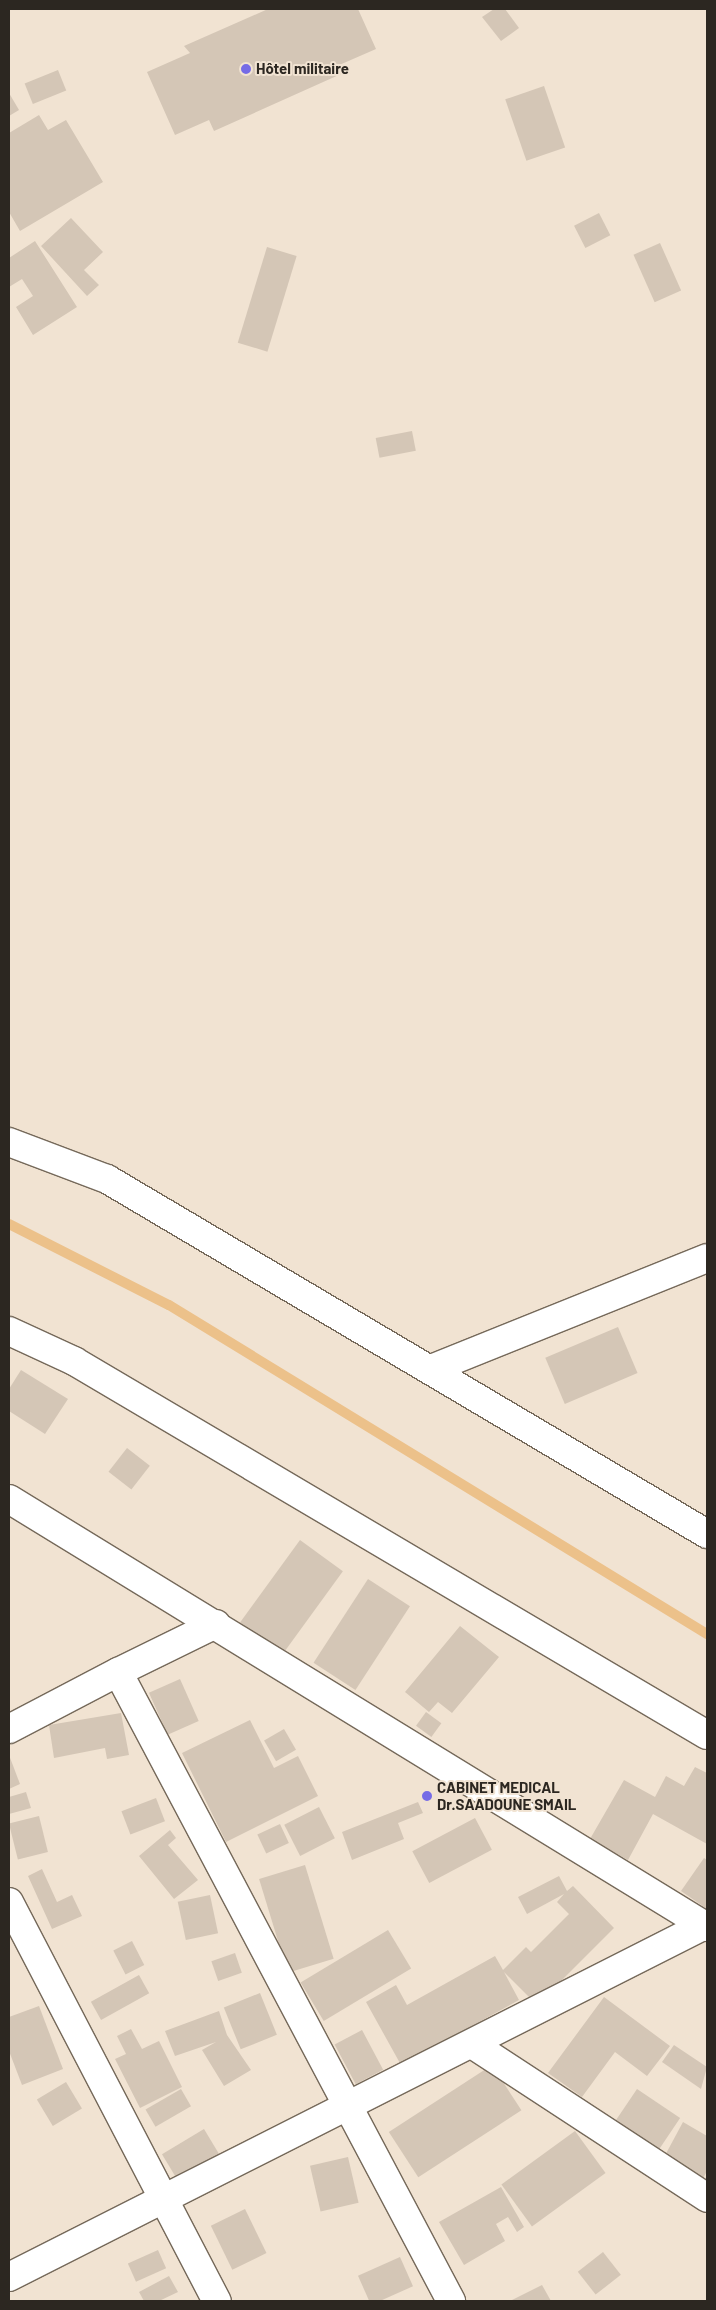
<!DOCTYPE html>
<html>
<head>
<meta charset="utf-8">
<style>
	body { margin:0 }
	#map { position:relative; width:716px; height:2310px; overflow:hidden; background:#f1e3d2; font-family:Barlow,sans-serif }
	div>[style] { position:absolute }
	.stream>* { height:10px; margin:-5px; padding:0 5px; transform-origin:5px; border-radius:5px; background:#ecc18a }
	.building>* { inset:0; background:#d4c6b6; transform-origin:0 0 }
	.roads { filter:drop-shadow(1px 0 #75695a) drop-shadow(-1px 0 #75695a) drop-shadow(0 1px #75695a) drop-shadow(0 -1px #75695a) }
	.minor>* { height:28px; margin:-14px; padding:0 14px; transform-origin:14px; border-radius:14px; background:#fff }
	.dots>* { width:14px; height:14px; translate:-50% -50%; box-sizing:border-box; border:2px solid #f1e3d2; border-radius:50% }
	span { translate:-50% -50%; white-space:nowrap; text-align:center; line-height:1.15; -webkit-text-stroke:4px #f1e3d2; paint-order:stroke }
	.poi-label { font-size:15px; color:#2c2721; font-weight:700 }
	.left { translate:0 -50%; text-align:left }
	.frame { position:absolute; inset:0; border:10px solid #2c2721; pointer-events:none }
</style>
</head>
<body>
<div id="map">
	<div class="stream">
		<i style="left:9px;top:1224px;width:179px;rotate:26.9deg"></i>
		<i style="left:169px;top:1305px;width:631px;rotate:31.45deg"></i>
	</div>
	<div class="building">
		<i style="clip-path:polygon(268px 9px,358px 9px,376px 49px,337px 66px,341px 74px,214px 131px,209px 120px,175px 135px,147px 72px,190px 53px,184px 46px)"></i>
		<i style="clip-path:polygon(494px 9px,505px 9px,519px 28px,501px 41px,482px 17px)"></i>
		<i style="left:58px;top:70px;width:22px;height:36px;rotate:68deg"></i>
		<i style="left:544px;top:86px;width:65px;height:41px;rotate:71deg"></i>
		<i style="clip-path:polygon(9px 93px,19px 110px,9px 116px)"></i>
		<i style="clip-path:polygon(39px 115px,48px 130px,66px 120px,103px 182px,20px 231px,9px 212px,9px 133px)"></i>
		<i style="left:599px;top:213px;width:25px;height:28px;rotate:63deg"></i>
		<i style="clip-path:polygon(71px 218px,103px 252px,84px 270px,99px 285px,87px 296px,41px 246px)"></i>
		<i style="clip-path:polygon(35px 241px,77px 307px,33px 335px,16px 307px,33px 296px,22px 279px,9px 287px,9px 258px)"></i>
		<i style="left:660px;top:243px;width:52px;height:29px;rotate:66deg"></i>
		<i style="left:267px;top:247px;width:31px;height:100px;rotate:17deg"></i>
		<i style="left:412px;top:431px;width:20px;height:37px;rotate:79deg"></i>
		<i style="left:618px;top:1327px;width:50px;height:79px;rotate:67deg"></i>
		<i style="clip-path:polygon(21px 1370px,68px 1399px,45px 1434px,9px 1411px,9px 1389px)"></i>
		<i style="left:127px;top:1448px;width:29px;height:30px;rotate:38deg"></i>
		<i style="left:300px;top:1540px;width:53px;height:102px;rotate:36deg"></i>
		<i style="left:368px;top:1579px;width:50px;height:100px;rotate:33deg"></i>
		<i style="clip-path:polygon(460px 1626px,499px 1657px,452px 1713px,438px 1702px,429px 1712px,405px 1692px)"></i>
		<i style="left:180px;top:1679px;width:46px;height:34px;rotate:66deg"></i>
		<i style="left:426px;top:1712px;width:19px;height:17px;rotate:36deg"></i>
		<i style="clip-path:polygon(121px 1713px,129px 1755px,107px 1759px,105px 1748px,54px 1758px,49px 1725px)"></i>
		<i style="clip-path:polygon(250px 1720px,274px 1768px,298px 1756px,318px 1796px,226px 1842px,182px 1753px)"></i>
		<i style="left:284px;top:1729px;width:24px;height:23px;rotate:60deg"></i>
		<i style="clip-path:polygon(9px 1755px,20px 1784px,9px 1789px)"></i>
		<i style="clip-path:polygon(695px 1767px,707px 1773px,707px 1844px,653px 1814px,628px 1860px,590px 1839px,624px 1780px,655px 1797px,666px 1776px,684px 1786px)"></i>
		<i style="clip-path:polygon(26px 1792px,31px 1808px,9px 1814px,9px 1797px)"></i>
		<i style="left:156px;top:1798px;width:25px;height:37px;rotate:69deg"></i>
		<i style="clip-path:polygon(418px 1802px,423px 1813px,398px 1823px,404px 1839px,352px 1860px,342px 1832px)"></i>
		<i style="left:319px;top:1807px;width:35px;height:39px;rotate:63deg"></i>
		<i style="left:39px;top:1816px;width:37px;height:31px;rotate:76deg"></i>
		<i style="left:475px;top:1818px;width:36px;height:71px;rotate:62deg"></i>
		<i style="left:280px;top:1824px;width:21px;height:25px;rotate:65deg"></i>
		<i style="clip-path:polygon(170px 1830px,176px 1838px,168px 1845px,198px 1880px,174px 1899px,139px 1856px)"></i>
		<i style="clip-path:polygon(704px 1858px,707px 1860px,707px 1909px,681px 1891px)"></i>
		<i style="left:305px;top:1865px;width:98px;height:48px;rotate:73deg"></i>
		<i style="clip-path:polygon(42px 1869px,57px 1902px,72px 1895px,82px 1916px,52px 1929px,28px 1876px)"></i>
		<i style="clip-path:polygon(559px 1876px,567px 1891px,573px 1886px,614px 1928px,537px 2005px,504px 1972px,519px 2000px,401px 2065px,366px 2002px,396px 1985px,407px 2005px,495px 1956px,503px 1970px,526px 1947px,531px 1952px,569px 1914px,557px 1902px,564px 1894px,527px 1914px,518px 1897px)"></i>
		<i style="left:210px;top:1895px;width:39px;height:33px;rotate:78deg"></i>
		<i style="left:388px;top:1930px;width:45px;height:102px;rotate:59deg"></i>
		<i style="left:132px;top:1941px;width:27px;height:21px;rotate:63deg"></i>
		<i style="left:235px;top:1953px;width:21px;height:25px;rotate:71deg"></i>
		<i style="left:139px;top:1975px;width:21px;height:55px;rotate:61deg"></i>
		<i style="left:260px;top:1993px;width:45px;height:39px;rotate:68deg"></i>
		<i style="clip-path:polygon(604px 1997px,670px 2046px,647px 2076px,615px 2052px,582px 2097px,548px 2073px)"></i>
		<i style="clip-path:polygon(39px 2006px,63px 2069px,22px 2085px,9px 2051px,9px 2017px)"></i>
		<i style="clip-path:polygon(219px 2011px,227px 2035px,251px 2070px,224px 2086px,202px 2050px,216px 2042px,175px 2056px,165px 2031px)"></i>
		<i style="clip-path:polygon(131px 2029px,142px 2049px,159px 2041px,182px 2087px,140px 2108px,115px 2059px,126px 2054px,117px 2036px)"></i>
		<i style="left:362px;top:2030px;width:45px;height:31px;rotate:62deg"></i>
		<i style="clip-path:polygon(674px 2045px,707px 2067px,701px 2089px,662px 2062px)"></i>
		<i style="left:492px;top:2065px;width:54px;height:123px;rotate:57deg"></i>
		<i style="left:66px;top:2082px;width:31px;height:34px;rotate:59deg"></i>
		<i style="left:181px;top:2089px;width:20px;height:41px;rotate:60deg"></i>
		<i style="left:637px;top:2089px;width:52px;height:45px;rotate:34deg"></i>
		<i style="clip-path:polygon(683px 2122px,707px 2136px,707px 2171px,701px 2182px,662px 2161px)"></i>
		<i style="left:204px;top:2129px;width:31px;height:49px;rotate:59deg"></i>
		<i style="left:575px;top:2131px;width:52px;height:91px;rotate:54deg"></i>
		<i style="left:348px;top:2157px;width:47px;height:39px;rotate:77deg"></i>
		<i style="clip-path:polygon(501px 2187px,524px 2227px,517px 2232px,508px 2217px,496px 2224px,505px 2241px,464px 2265px,439px 2222px)"></i>
		<i style="left:245px;top:2209px;width:49px;height:38px;rotate:64deg"></i>
		<i style="left:158px;top:2250px;width:20px;height:33px;rotate:66deg"></i>
		<i style="left:603px;top:2252px;width:29px;height:32px;rotate:52deg"></i>
		<i style="left:400px;top:2257px;width:32px;height:46px;rotate:66deg"></i>
		<i style="clip-path:polygon(169px 2276px,178px 2292px,159px 2301px,144px 2301px,139px 2292px)"></i>
		<i style="clip-path:polygon(542px 2285px,551px 2301px,510px 2301px)"></i>
	</div>
	<div class="roads">
		<div class="minor">
			<i style="left:9px;top:1142px;width:105px;rotate:20.7deg"></i>
			<i style="left:107px;top:1179px;width:697px;rotate:30.61deg"></i>
			<i style="left:9px;top:1331px;width:72px;rotate:24.8deg"></i>
			<i style="left:74px;top:1361px;width:735px;rotate:30.58deg"></i>
			<i style="left:431px;top:1369px;width:297px;rotate:-21.9deg"></i>
			<i style="left:9px;top:1499px;width:819px;rotate:31.52deg"></i>
			<i style="left:216px;top:1624px;width:109px;rotate:153.9deg"></i>
			<i style="left:118px;top:1672px;width:712px;rotate:62.1deg"></i>
			<i style="left:9px;top:1729px;width:123px;rotate:-27.6deg"></i>
			<i style="left:9px;top:1902px;width:450px;rotate:62.5deg"></i>
			<i style="left:472px;top:2044px;width:281px;rotate:33.2deg"></i>
			<i style="left:9px;top:2277px;width:782px;rotate:-26.83deg"></i>
		</div>
	</div>
	<div class="dots">
		<i style="left:246px;top:69px;background:#756be6"></i>
		<i style="left:427px;top:1796px;background:#756be6"></i>
	</div>
	<div class="poi-label">
		<span class="left" style="left:256px;top:69px">Hôtel militaire</span>
		<span class="left" style="left:437px;top:1796px">CABINET MEDICAL<br>Dr.SAADOUNE SMAIL</span>
	</div>
	<div class="frame"></div>
</div>
</body>
</html>
